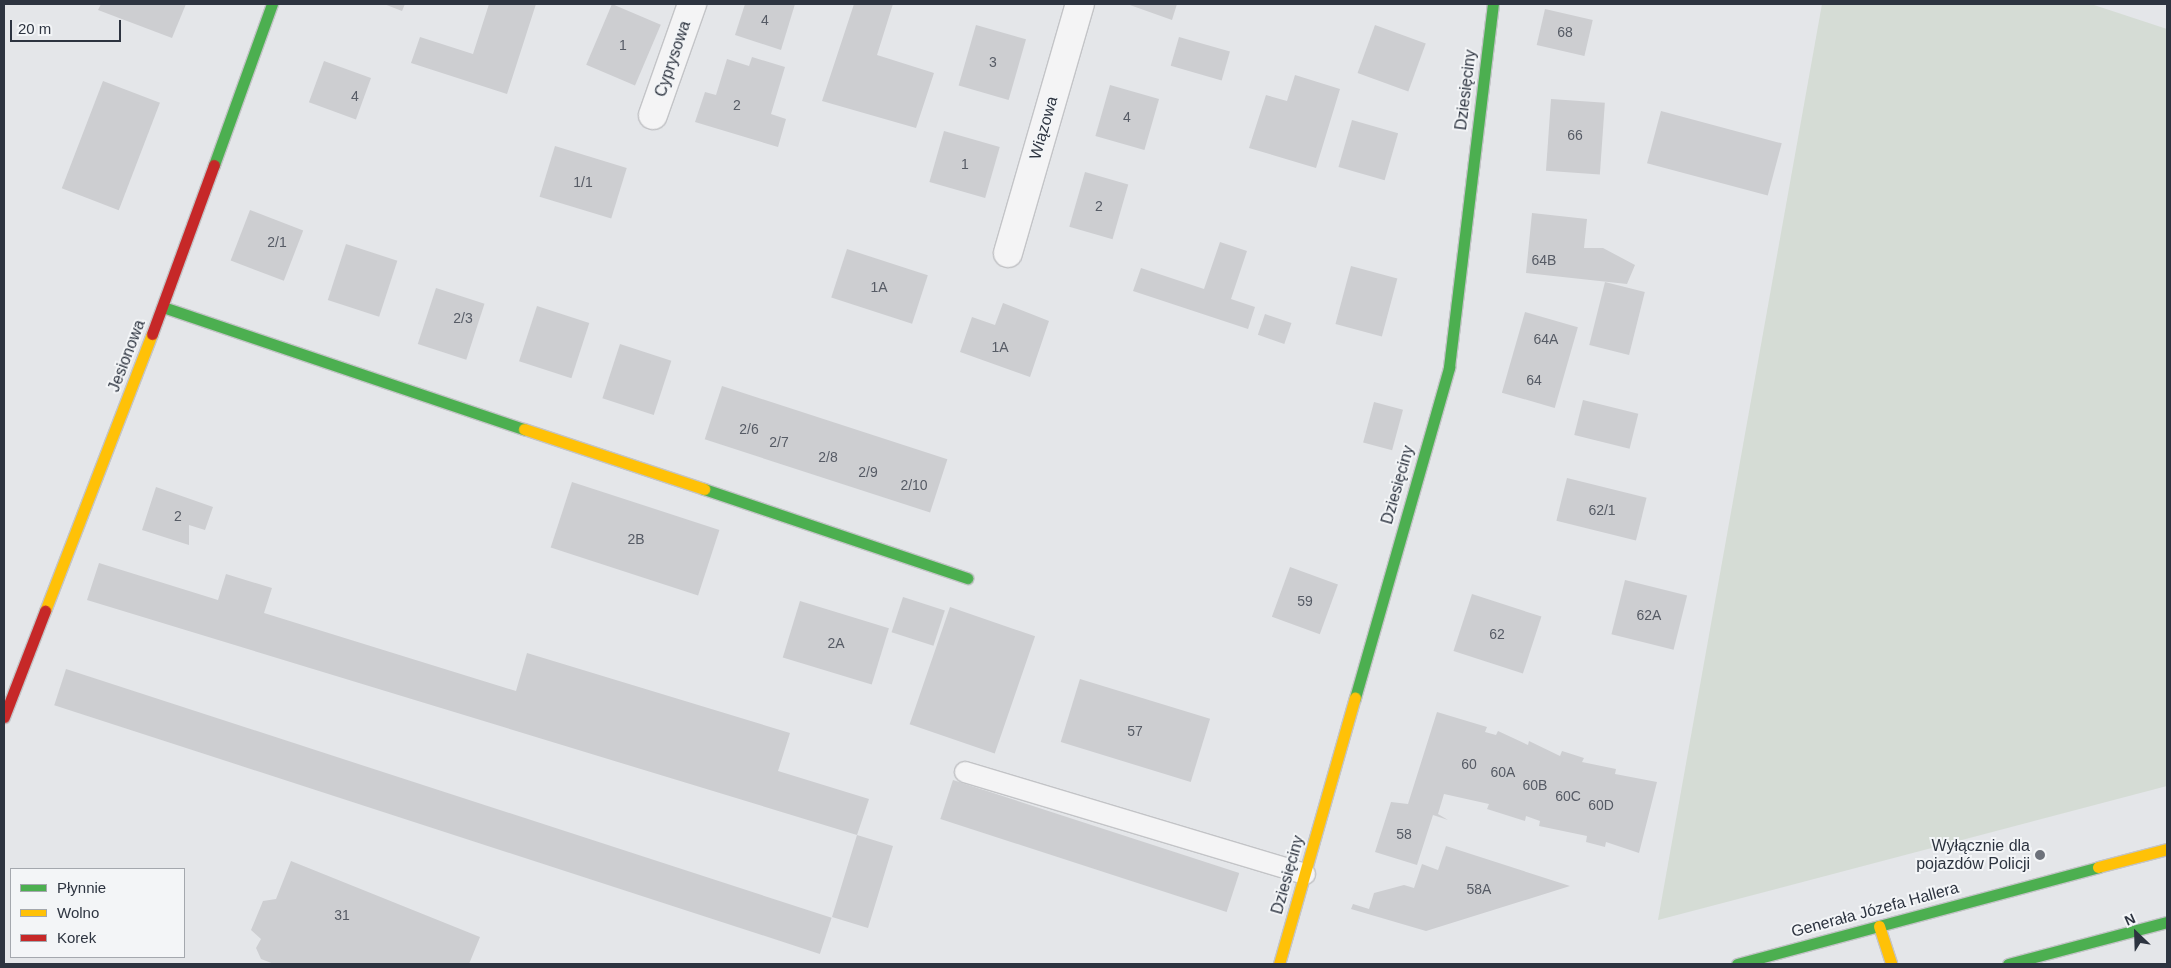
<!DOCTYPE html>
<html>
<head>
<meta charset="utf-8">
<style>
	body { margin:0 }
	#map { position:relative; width:2171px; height:968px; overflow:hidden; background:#e4e6e9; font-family:Helvetica,sans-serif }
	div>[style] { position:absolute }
	.green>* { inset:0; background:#d5dcd5 }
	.building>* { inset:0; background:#cdced1; transform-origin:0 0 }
	.roads { filter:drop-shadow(1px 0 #c3c4c7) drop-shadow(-1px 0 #c3c4c7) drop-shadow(0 1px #c3c4c7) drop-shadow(0 -1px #c3c4c7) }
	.lane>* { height:20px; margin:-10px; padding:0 10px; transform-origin:10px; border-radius:10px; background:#f4f4f5 }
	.street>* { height:28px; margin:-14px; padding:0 14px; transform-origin:14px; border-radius:14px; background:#f4f4f5 }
	.fast>* { height:11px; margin:-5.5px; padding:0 5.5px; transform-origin:5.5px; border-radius:5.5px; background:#4caf50 }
	.slow>* { height:11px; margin:-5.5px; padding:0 5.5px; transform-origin:5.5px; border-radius:5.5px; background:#ffc107 }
	.jam>* { height:11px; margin:-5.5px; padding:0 5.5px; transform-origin:5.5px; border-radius:5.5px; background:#c62828 }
	.dots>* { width:14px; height:14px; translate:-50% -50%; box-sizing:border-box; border:2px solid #f3f5f7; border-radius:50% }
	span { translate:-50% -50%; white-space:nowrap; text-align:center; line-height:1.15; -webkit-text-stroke:4px #f3f5f7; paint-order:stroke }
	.number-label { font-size:14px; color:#565b65 }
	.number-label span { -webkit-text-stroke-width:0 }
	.street-label { font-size:16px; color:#2d3440 }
	.poi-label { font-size:16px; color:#2d3440 }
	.right { translate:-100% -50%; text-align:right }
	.frame { position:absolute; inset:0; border:5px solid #2d3440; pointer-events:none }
	.legend { position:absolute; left:10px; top:868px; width:175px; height:90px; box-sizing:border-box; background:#f3f5f7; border:1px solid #a4a8ae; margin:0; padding:6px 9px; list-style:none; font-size:15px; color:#2d3440 }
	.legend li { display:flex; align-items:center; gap:10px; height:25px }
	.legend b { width:25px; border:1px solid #a4a8ae }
	.north { position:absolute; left:2111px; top:908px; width:50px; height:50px; -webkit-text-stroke:4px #f3f5f7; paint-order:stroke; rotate:336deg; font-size:14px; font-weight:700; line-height:20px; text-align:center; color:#2d3440 }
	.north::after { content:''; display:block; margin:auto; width:18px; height:22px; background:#2d3440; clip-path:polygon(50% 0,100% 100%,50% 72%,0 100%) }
	.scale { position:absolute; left:10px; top:20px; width:111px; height:22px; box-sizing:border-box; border:2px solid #2d3440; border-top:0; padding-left:6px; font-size:15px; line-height:18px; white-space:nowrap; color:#2d3440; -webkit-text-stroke:4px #f3f5f7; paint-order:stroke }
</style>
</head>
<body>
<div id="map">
	<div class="green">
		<i style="clip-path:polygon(1822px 4px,2091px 4px,2167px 29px,2167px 786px,1658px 920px)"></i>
	</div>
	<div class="building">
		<i style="clip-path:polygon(101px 4px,186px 4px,172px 38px,98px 10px)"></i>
		<i style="clip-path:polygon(384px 4px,405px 4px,402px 11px)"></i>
		<i style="clip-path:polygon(489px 4px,536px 4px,507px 94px,411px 63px,420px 37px,473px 54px)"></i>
		<i style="left:612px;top:4px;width:53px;height:66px;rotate:23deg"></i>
		<i style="clip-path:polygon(745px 4px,795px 4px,781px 50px,735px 35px)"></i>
		<i style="clip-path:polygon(854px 4px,893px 4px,877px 55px,934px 73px,916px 128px,822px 101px)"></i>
		<i style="clip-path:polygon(1127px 4px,1177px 4px,1172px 20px)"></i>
		<i style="left:1545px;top:9px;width:49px;height:37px;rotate:13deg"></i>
		<i style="left:976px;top:25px;width:52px;height:63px;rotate:16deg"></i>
		<i style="left:1375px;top:25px;width:54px;height:51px;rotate:20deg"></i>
		<i style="left:1179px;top:37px;width:53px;height:30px;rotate:16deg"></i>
		<i style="clip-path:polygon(752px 57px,785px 67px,771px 114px,786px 119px,778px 147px,695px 122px,705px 92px,716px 95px,727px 59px,749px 66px)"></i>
		<i style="left:324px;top:61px;width:50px;height:44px;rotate:20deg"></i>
		<i style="clip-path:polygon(1295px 75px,1340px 89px,1316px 168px,1249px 148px,1266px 95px,1287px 101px)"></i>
		<i style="left:103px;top:81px;width:61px;height:115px;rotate:21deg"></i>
		<i style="left:1110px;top:85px;width:51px;height:53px;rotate:16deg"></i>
		<i style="left:1551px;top:99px;width:54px;height:72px;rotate:4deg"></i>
		<i style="left:1661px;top:111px;width:125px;height:54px;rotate:15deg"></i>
		<i style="left:1352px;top:120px;width:48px;height:49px;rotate:16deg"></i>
		<i style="left:944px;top:131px;width:58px;height:53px;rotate:16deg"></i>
		<i style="left:555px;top:146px;width:75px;height:53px;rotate:17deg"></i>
		<i style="left:1085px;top:172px;width:45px;height:57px;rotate:16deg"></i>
		<i style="left:250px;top:210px;width:57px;height:54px;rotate:21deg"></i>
		<i style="clip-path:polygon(1532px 213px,1587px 219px,1584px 248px,1603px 248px,1635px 265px,1627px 284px,1526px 273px)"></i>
		<i style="clip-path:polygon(1220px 242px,1247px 251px,1231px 299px,1255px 307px,1248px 329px,1133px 291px,1141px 268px,1204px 289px)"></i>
		<i style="left:346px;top:244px;width:54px;height:59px;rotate:18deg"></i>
		<i style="left:847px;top:249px;width:85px;height:51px;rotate:18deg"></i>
		<i style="left:1351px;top:266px;width:48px;height:60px;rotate:15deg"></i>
		<i style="left:1605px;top:282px;width:41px;height:65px;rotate:14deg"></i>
		<i style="left:436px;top:288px;width:51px;height:59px;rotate:18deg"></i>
		<i style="clip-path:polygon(1003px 303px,1049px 321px,1030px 377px,960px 352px,972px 317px,995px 325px)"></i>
		<i style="left:537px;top:306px;width:55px;height:58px;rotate:18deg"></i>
		<i style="left:1525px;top:312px;width:55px;height:84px;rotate:16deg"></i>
		<i style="left:1265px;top:314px;width:28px;height:22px;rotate:19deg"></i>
		<i style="left:620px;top:344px;width:54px;height:57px;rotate:18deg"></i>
		<i style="left:722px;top:386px;width:237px;height:56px;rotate:18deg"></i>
		<i style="left:1583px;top:400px;width:57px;height:36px;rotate:14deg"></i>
		<i style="left:1374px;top:402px;width:30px;height:42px;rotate:15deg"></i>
		<i style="left:1567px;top:478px;width:82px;height:44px;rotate:14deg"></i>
		<i style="left:572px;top:482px;width:155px;height:69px;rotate:18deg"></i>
		<i style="clip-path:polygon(156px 487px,213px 507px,205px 530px,189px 525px,189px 545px,142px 530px)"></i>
		<i style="clip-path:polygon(99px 563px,218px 600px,226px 574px,272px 588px,264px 613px,516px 691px,527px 653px,790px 733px,778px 771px,869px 799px,857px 835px,893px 846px,868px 928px,832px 917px,857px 835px,87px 600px)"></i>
		<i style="left:1290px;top:567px;width:51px;height:53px;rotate:20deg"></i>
		<i style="left:1625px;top:580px;width:64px;height:56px;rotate:14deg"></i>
		<i style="left:1472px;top:594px;width:73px;height:60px;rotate:18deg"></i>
		<i style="left:903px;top:597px;width:44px;height:37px;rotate:18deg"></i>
		<i style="left:800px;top:601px;width:93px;height:59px;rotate:17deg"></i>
		<i style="left:950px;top:607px;width:90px;height:124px;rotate:19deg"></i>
		<i style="left:66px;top:669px;width:805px;height:38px;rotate:18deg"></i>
		<i style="left:1080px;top:679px;width:136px;height:66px;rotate:17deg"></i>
		<i style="clip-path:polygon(1437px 712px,1487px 727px,1485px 732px,1496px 735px,1498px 731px,1528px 745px,1529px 741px,1560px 756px,1562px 751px,1584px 758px,1582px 762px,1616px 769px,1615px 774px,1657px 782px,1639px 853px,1606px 842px,1605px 847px,1586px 842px,1587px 836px,1539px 826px,1540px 821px,1526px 816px,1525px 821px,1487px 809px,1489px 804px,1444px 794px,1438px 814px,1448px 820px,1433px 815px,1417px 865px,1375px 852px,1391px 802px,1408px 804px)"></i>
		<i style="left:953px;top:780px;width:301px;height:41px;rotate:18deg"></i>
		<i style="clip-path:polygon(1446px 846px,1570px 886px,1426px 931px,1351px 909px,1353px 904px,1369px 909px,1374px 893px,1404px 885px,1414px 888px,1422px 864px,1438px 870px)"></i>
		<i style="clip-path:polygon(291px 861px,480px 937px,469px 964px,274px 964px,261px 959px,256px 948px,261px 939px,251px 930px,263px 901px,276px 899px)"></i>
	</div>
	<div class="roads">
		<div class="lane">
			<i style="left:965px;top:772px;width:355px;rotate:16.7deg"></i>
		</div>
		<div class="street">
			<i style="left:653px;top:115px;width:118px;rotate:-70.6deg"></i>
			<i style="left:1008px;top:253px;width:259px;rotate:-73.9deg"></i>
		</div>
		<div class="fast">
			<i style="left:214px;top:165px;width:171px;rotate:-70.2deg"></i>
			<i style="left:163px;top:307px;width:381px;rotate:18.7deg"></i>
			<i style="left:704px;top:489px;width:278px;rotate:18.7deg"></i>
			<i style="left:1355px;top:698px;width:344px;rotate:-74.1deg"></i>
			<i style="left:1449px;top:367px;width:366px;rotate:-83.1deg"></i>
			<i style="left:1737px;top:964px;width:374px;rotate:-15deg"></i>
			<i style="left:2008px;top:964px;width:164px;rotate:-14.8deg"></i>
		</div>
		<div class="slow">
			<i style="left:524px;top:429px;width:190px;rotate:18.4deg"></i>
			<i style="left:45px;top:611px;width:297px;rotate:-68.9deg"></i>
			<i style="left:2098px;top:867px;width:71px;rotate:-14.6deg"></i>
			<i style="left:1879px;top:926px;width:40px;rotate:72deg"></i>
			<i style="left:1279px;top:964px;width:277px;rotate:-74.1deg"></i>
		</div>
		<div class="jam">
			<i style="left:152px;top:334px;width:180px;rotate:-69.9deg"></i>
			<i style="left:4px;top:717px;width:114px;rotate:-68.9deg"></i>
		</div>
	</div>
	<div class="dots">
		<i style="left:2040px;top:855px;background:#6d727b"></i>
	</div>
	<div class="number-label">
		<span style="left:765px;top:20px">4</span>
		<span style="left:1565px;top:32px">68</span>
		<span style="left:623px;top:45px">1</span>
		<span style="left:993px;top:62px">3</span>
		<span style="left:355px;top:96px">4</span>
		<span style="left:737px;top:105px">2</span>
		<span style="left:1127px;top:117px">4</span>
		<span style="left:1575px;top:135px">66</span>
		<span style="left:965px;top:164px">1</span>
		<span style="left:583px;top:182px">1/1</span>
		<span style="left:1099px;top:206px">2</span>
		<span style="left:277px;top:242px">2/1</span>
		<span style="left:1544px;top:260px">64B</span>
		<span style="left:879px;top:287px">1A</span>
		<span style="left:463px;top:318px">2/3</span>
		<span style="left:1546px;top:339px">64A</span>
		<span style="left:1000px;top:347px">1A</span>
		<span style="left:1534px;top:380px">64</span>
		<span style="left:749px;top:429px">2/6</span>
		<span style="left:779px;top:442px">2/7</span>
		<span style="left:828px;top:457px">2/8</span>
		<span style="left:868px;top:472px">2/9</span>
		<span style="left:914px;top:485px">2/10</span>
		<span style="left:1602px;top:510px">62/1</span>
		<span style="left:178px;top:516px">2</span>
		<span style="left:636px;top:539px">2B</span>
		<span style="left:1305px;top:601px">59</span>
		<span style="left:1649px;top:615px">62A</span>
		<span style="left:1497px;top:634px">62</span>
		<span style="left:836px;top:643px">2A</span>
		<span style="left:1135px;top:731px">57</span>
		<span style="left:1469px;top:764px">60</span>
		<span style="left:1503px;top:772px">60A</span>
		<span style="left:1535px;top:785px">60B</span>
		<span style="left:1568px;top:796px">60C</span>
		<span style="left:1601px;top:805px">60D</span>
		<span style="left:1404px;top:834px">58</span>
		<span style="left:1479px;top:889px">58A</span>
		<span style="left:342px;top:915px">31</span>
	</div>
	<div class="street-label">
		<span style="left:673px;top:59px;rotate:-71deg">Cyprysowa</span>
		<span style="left:1466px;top:90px;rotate:-83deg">Dziesięciny</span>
		<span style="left:1044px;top:128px;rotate:-74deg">Wiązowa</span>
		<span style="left:127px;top:356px;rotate:-69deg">Jesionowa</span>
		<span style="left:1398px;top:485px;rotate:-74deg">Dziesięciny</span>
		<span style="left:1288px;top:875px;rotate:-74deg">Dziesięciny</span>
		<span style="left:1875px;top:910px;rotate:-15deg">Generała Józefa Hallera</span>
	</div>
	<div class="poi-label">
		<span class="right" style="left:2030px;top:855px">Wyłącznie dla<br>pojazdów Policji</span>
	</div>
	<div class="frame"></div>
	<ul class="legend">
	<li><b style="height:6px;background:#4caf50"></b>Płynnie</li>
	<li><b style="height:6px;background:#ffc107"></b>Wolno</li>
	<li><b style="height:6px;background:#c62828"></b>Korek</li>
	</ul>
	<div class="north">N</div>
	<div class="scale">20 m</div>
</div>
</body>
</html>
